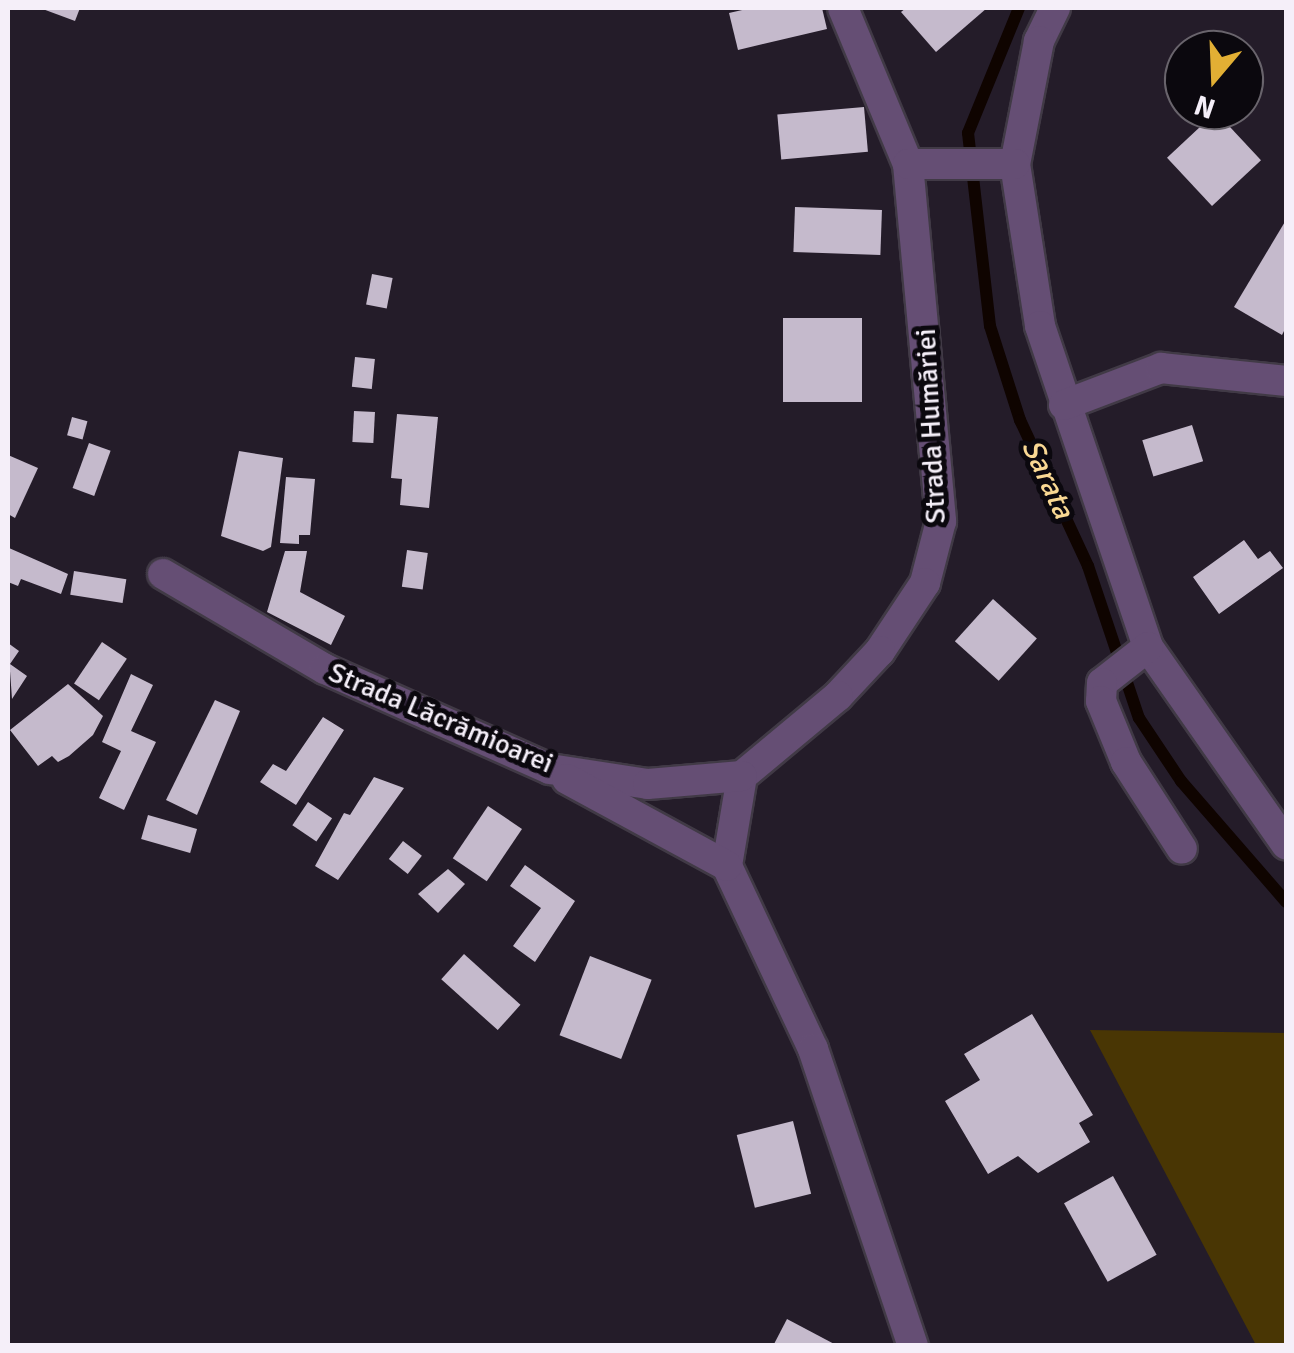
<!DOCTYPE html>
<html>
<head>
<meta charset="utf-8">
<style>
	body { margin:0 }
	#map { position:relative; width:1294px; height:1353px; overflow:hidden; background:#241c29; font-family:Signika,sans-serif }
	div>[style] { position:absolute }
	.green>* { inset:0; background:#493604 }
	.stream>* { height:12px; margin:-6px; padding:0 6px; transform-origin:6px; border-radius:6px; background:#0f0400 }
	.building>* { inset:0; background:#c5bacc; transform-origin:0 0 }
	.roads { filter:drop-shadow(2px 0 #413a46) drop-shadow(-2px 0 #413a46) drop-shadow(0 2px #413a46) drop-shadow(0 -2px #413a46) }
	.street>* { height:30px; margin:-15px; padding:0 15px; transform-origin:15px; border-radius:15px; background:#654e74 }
	span { translate:-50% -50%; white-space:nowrap; text-align:center; line-height:1.15; -webkit-text-stroke:10px #0b080e; paint-order:stroke }
	.street-label { font-size:28px; color:#f5eff9 }
	.water-label { font-size:30px; color:#f9d893; font-style:italic }
	.frame { position:absolute; inset:0; border:10px solid #f5eff9; pointer-events:none }
	.north { position:absolute; left:1164px; top:30px; width:100px; height:100px; box-sizing:border-box; background:#0b080e; border:2px solid #69646c; border-radius:50%; rotate:199deg; font-size:28px; font-weight:700; line-height:40px; text-align:center; color:#f5eff9 }
	.north::after { content:''; display:block; margin:auto; width:35px; height:45px; background:#e2af34; clip-path:polygon(50% 0,100% 100%,50% 72%,0 100%) }
</style>
</head>
<body>
<div id="map">
	<div class="green">
		<i style="clip-path:polygon(1090px 1030px,1286px 1033px,1286px 1345px,1256px 1345px)"></i>
	</div>
	<div class="stream">
		<i style="left:1019px;top:8px;width:135px;rotate:112.2deg"></i>
		<i style="left:968px;top:133px;width:194px;rotate:83.5deg"></i>
		<i style="left:990px;top:326px;width:99px;rotate:72.3deg"></i>
		<i style="left:1020px;top:420px;width:161px;rotate:65deg"></i>
		<i style="left:1088px;top:566px;width:160px;rotate:71.5deg"></i>
		<i style="left:1139px;top:718px;width:76px;rotate:56.3deg"></i>
		<i style="left:1181px;top:781px;width:160px;rotate:49deg"></i>
	</div>
	<div class="building">
		<i style="clip-path:polygon(40px 8px,80px 8px,75px 21px)"></i>
		<i style="clip-path:polygon(751px 8px,822px 8px,827px 29px,738px 50px,729px 13px)"></i>
		<i style="clip-path:polygon(906px 8px,987px 8px,936px 52px,901px 12px)"></i>
		<i style="left:864px;top:107px;width:45px;height:87px;rotate:85deg"></i>
		<i style="left:1216px;top:112px;width:66px;height:67px;rotate:47deg"></i>
		<i style="left:795px;top:207px;width:87px;height:45px;rotate:2deg"></i>
		<i style="clip-path:polygon(1286px 220px,1286px 327px,1282px 335px,1234px 307px)"></i>
		<i style="left:372px;top:274px;width:21px;height:31px;rotate:11deg"></i>
		<i style="left:783px;top:318px;width:79px;height:84px"></i>
		<i style="left:355px;top:357px;width:20px;height:30px;rotate:6deg"></i>
		<i style="left:354px;top:411px;width:21px;height:31px;rotate:3deg"></i>
		<i style="clip-path:polygon(397px 414px,438px 417px,429px 508px,400px 505px,402px 479px,391px 478px)"></i>
		<i style="left:72px;top:417px;width:16px;height:19px;rotate:15deg"></i>
		<i style="left:1192px;top:425px;width:38px;height:52px;rotate:73deg"></i>
		<i style="left:89px;top:443px;width:23px;height:48px;rotate:20deg"></i>
		<i style="clip-path:polygon(239px 451px,283px 458px,271px 547px,263px 551px,221px 536px)"></i>
		<i style="clip-path:polygon(8px 455px,38px 468px,15px 518px,8px 514px)"></i>
		<i style="clip-path:polygon(286px 477px,315px 479px,310px 535px,299px 535px,299px 544px,280px 543px)"></i>
		<i style="clip-path:polygon(1244px 540px,1258px 559px,1270px 551px,1283px 568px,1219px 614px,1193px 577px)"></i>
		<i style="clip-path:polygon(9px 548px,68px 574px,61px 594px,21px 579px,18px 586px,8px 582px)"></i>
		<i style="left:407px;top:550px;width:21px;height:37px;rotate:8deg"></i>
		<i style="clip-path:polygon(285px 551px,307px 551px,300px 592px,345px 616px,331px 645px,267px 612px)"></i>
		<i style="left:74px;top:571px;width:53px;height:24px;rotate:9deg"></i>
		<i style="left:993px;top:599px;width:59px;height:57px;rotate:42deg"></i>
		<i style="left:102px;top:642px;width:30px;height:50px;rotate:34deg"></i>
		<i style="clip-path:polygon(8px 643px,19px 651px,10px 664px,27px 676px,12px 699px)"></i>
		<i style="clip-path:polygon(131px 674px,153px 685px,131px 731px,156px 742px,124px 810px,99px 798px,121px 751px,102px 742px)"></i>
		<i style="clip-path:polygon(68px 684px,103px 716px,93px 735px,69px 756px,58px 762px,52px 756px,38px 766px,10px 730px)"></i>
		<i style="clip-path:polygon(215px 700px,240px 711px,197px 815px,166px 800px)"></i>
		<i style="clip-path:polygon(323px 717px,344px 730px,296px 805px,260px 782px,273px 764px,286px 771px)"></i>
		<i style="clip-path:polygon(374px 777px,404px 788px,338px 880px,315px 866px,344px 813px,350px 815px)"></i>
		<i style="left:308px;top:802px;width:29px;height:28px;rotate:34deg"></i>
		<i style="left:488px;top:806px;width:41px;height:63px;rotate:34deg"></i>
		<i style="left:148px;top:815px;width:51px;height:25px;rotate:16deg"></i>
		<i style="left:403px;top:841px;width:24px;height:23px;rotate:38deg"></i>
		<i style="clip-path:polygon(525px 865px,575px 901px,535px 962px,513px 946px,541px 908px,510px 886px)"></i>
		<i style="clip-path:polygon(448px 869px,465px 884px,438px 913px,418px 894px)"></i>
		<i style="left:464px;top:954px;width:76px;height:34px;rotate:42deg"></i>
		<i style="left:590px;top:956px;width:66px;height:85px;rotate:21deg"></i>
		<i style="clip-path:polygon(1032px 1014px,1093px 1115px,1079px 1123px,1090px 1142px,1038px 1173px,1018px 1156px,988px 1174px,945px 1101px,980px 1080px,964px 1054px)"></i>
		<i style="left:793px;top:1121px;width:75px;height:58px;rotate:76deg"></i>
		<i style="left:1113px;top:1176px;width:90px;height:56px;rotate:61deg"></i>
		<i style="clip-path:polygon(787px 1319px,838px 1346px,773px 1346px)"></i>
	</div>
	<div class="roads">
		<div class="street">
			<i style="left:843px;top:8px;width:169px;rotate:67.4deg"></i>
			<i style="left:908px;top:164px;width:359px;rotate:84.7deg"></i>
			<i style="left:941px;top:521px;width:64px;rotate:104.5deg"></i>
			<i style="left:925px;top:583px;width:82px;rotate:123.5deg"></i>
			<i style="left:880px;top:651px;width:62px;rotate:133deg"></i>
			<i style="left:838px;top:696px;width:125px;rotate:140.2deg"></i>
			<i style="left:742px;top:776px;width:91px;rotate:99.5deg"></i>
			<i style="left:727px;top:866px;width:202px;rotate:64.8deg"></i>
			<i style="left:813px;top:1049px;width:313px;rotate:71.4deg"></i>
			<i style="left:1055px;top:8px;width:37px;rotate:116deg"></i>
			<i style="left:1039px;top:41px;width:125px;rotate:101deg"></i>
			<i style="left:1015px;top:164px;width:164px;rotate:81.2deg"></i>
			<i style="left:1040px;top:326px;width:339px;rotate:71.4deg"></i>
			<i style="left:1148px;top:647px;width:241px;rotate:55deg"></i>
			<i style="left:908px;top:164px;width:107px"></i>
			<i style="left:1064px;top:405px;width:104px;rotate:-20.9deg"></i>
			<i style="left:1161px;top:368px;width:126px;rotate:5.9deg"></i>
			<i style="left:163px;top:574px;width:188px;rotate:30.4deg"></i>
			<i style="left:325px;top:669px;width:246px;rotate:24deg"></i>
			<i style="left:550px;top:769px;width:99px;rotate:8.7deg"></i>
			<i style="left:648px;top:784px;width:94px;rotate:-4.9deg"></i>
			<i style="left:1148px;top:647px;width:58px;rotate:142deg"></i>
			<i style="left:1102px;top:683px;width:18px;rotate:93deg"></i>
			<i style="left:1101px;top:701px;width:66px;rotate:67.7deg"></i>
			<i style="left:1126px;top:762px;width:103px;rotate:57.2deg"></i>
			<i style="left:567px;top:779px;width:182px;rotate:28.5deg"></i>
		</div>
	</div>
	<div class="street-label">
		<span style="left:931px;top:426px;rotate:-93deg">Strada Humăriei</span>
		<span style="left:441px;top:718px;rotate:23deg">Strada Lăcrămioarei</span>
	</div>
	<div class="water-label">
		<span style="left:1047px;top:479px;rotate:65deg">Sarata</span>
	</div>
	<div class="frame"></div>
	<div class="north">N</div>
</div>
</body>
</html>
